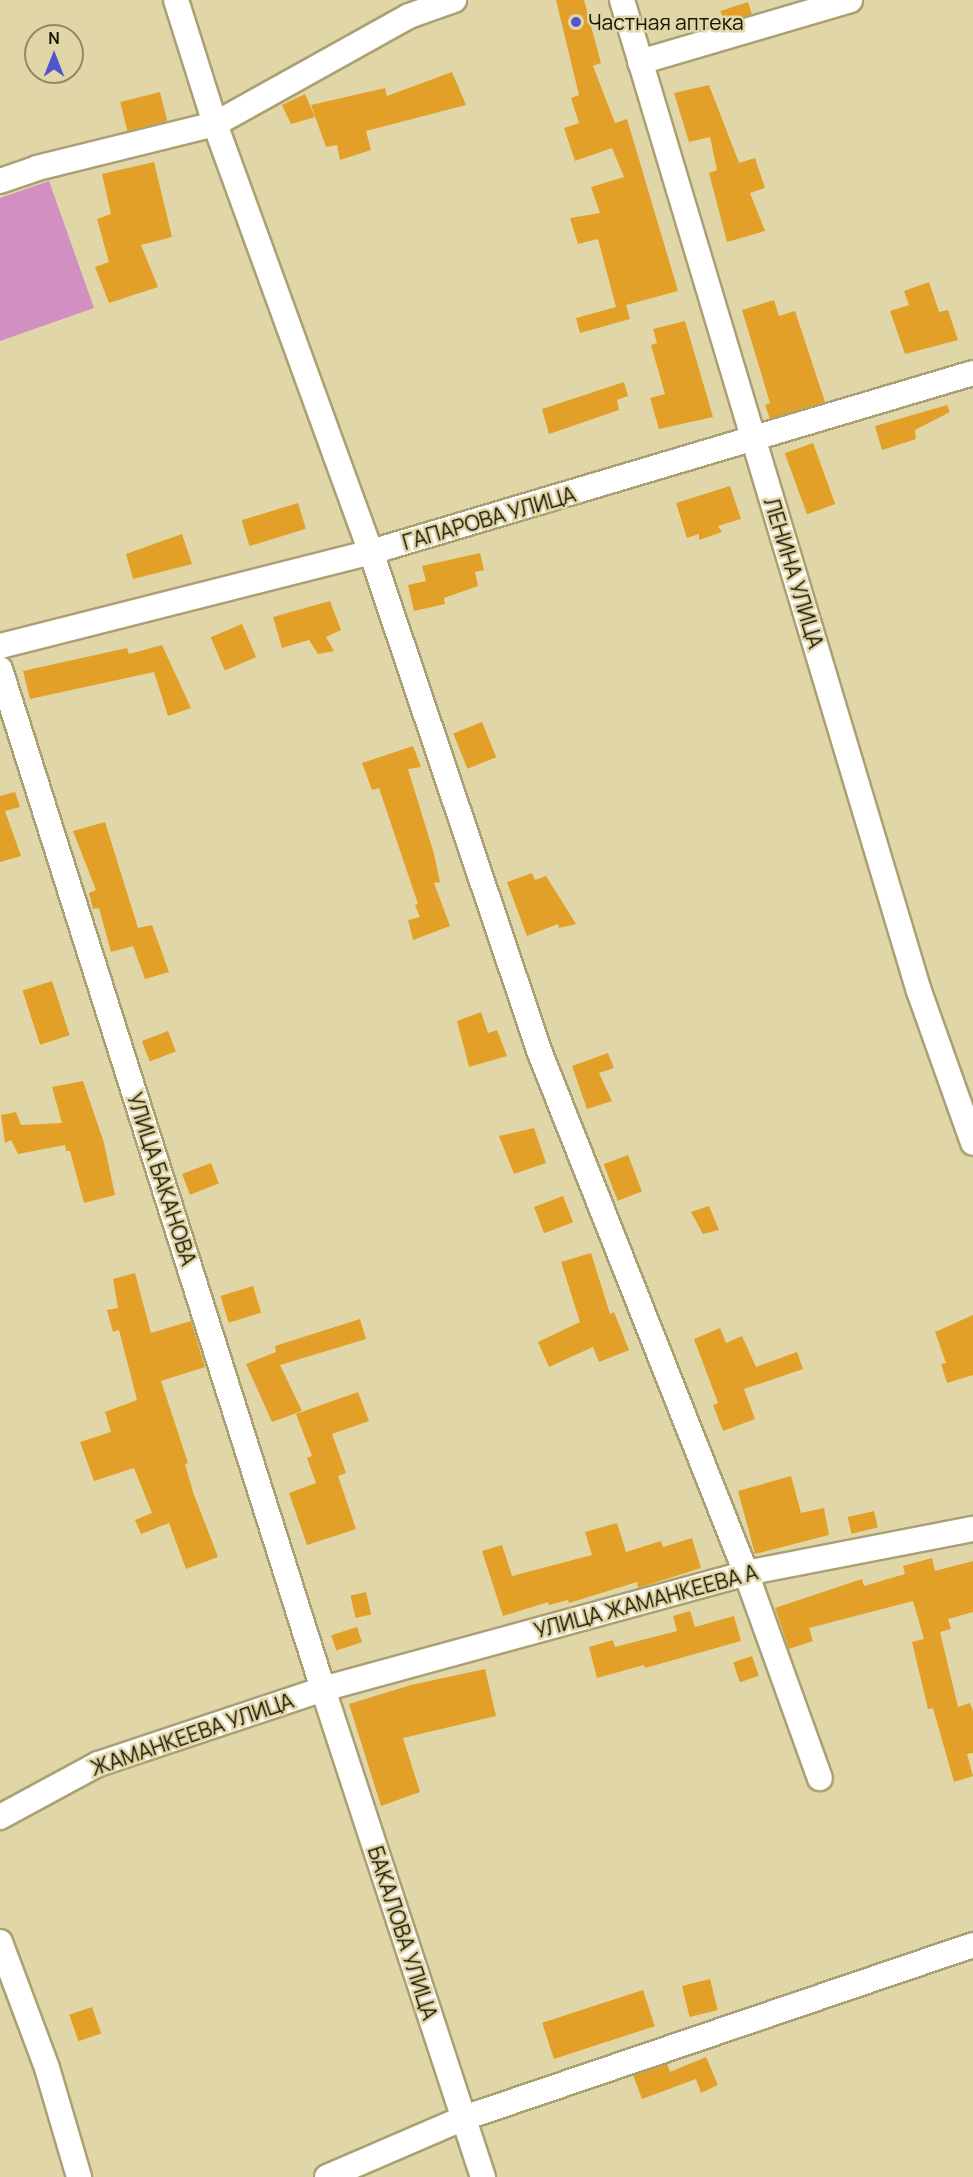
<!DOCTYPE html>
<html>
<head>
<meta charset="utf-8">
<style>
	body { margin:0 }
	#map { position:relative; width:973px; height:2177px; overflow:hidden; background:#e1d6a7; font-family:Manrope,sans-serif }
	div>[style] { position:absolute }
	.green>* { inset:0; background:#d28fc1 }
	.building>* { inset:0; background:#e2a029; transform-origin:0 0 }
	.roads { filter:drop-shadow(2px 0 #aba073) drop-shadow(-2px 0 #aba073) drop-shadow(0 2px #aba073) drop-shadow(0 -2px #aba073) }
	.minor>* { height:24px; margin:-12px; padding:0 12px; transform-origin:12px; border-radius:12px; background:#fff }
	.dots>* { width:16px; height:16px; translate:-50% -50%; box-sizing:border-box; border:3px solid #e1d6a7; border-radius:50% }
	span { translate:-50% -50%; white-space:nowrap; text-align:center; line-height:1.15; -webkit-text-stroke:5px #e1d6a7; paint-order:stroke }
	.poi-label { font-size:21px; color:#191504 }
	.left { translate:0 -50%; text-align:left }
	.street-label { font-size:21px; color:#191504 }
	.north { position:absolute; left:24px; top:24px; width:60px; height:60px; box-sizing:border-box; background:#e1d6a7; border:2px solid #918966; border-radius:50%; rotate:0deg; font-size:16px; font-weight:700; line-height:24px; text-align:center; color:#191504 }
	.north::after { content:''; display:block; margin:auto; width:21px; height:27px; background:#5156cc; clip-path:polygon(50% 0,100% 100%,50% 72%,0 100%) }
</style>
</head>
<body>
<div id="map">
	<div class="green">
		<i style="clip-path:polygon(49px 181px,94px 308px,0 341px,0 198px)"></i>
	</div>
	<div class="building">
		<i style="clip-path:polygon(556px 0,584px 0,601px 63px,593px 66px,615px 123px,627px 119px,678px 291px,626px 305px,630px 319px,580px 333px,576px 318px,616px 307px,598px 239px,578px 244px,570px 218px,600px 213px,591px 187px,624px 177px,612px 148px,575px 161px,564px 128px,579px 123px,571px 98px,579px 95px)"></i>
		<i style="left:748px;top:2px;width:13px;height:29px;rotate:72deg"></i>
		<i style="clip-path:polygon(452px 72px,466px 105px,366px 131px,371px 150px,340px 160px,337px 145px,326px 147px,311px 105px,385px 88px,387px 96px)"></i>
		<i style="clip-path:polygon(709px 85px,739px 163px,755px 158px,765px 188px,750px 193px,765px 231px,727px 242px,709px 173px,717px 170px,710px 137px,689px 142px,674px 93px)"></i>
		<i style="left:160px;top:92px;width:30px;height:41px;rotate:76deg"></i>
		<i style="clip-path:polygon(305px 94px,315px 117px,291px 124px,282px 105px)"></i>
		<i style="clip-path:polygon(154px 162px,172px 237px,141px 245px,158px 287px,109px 303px,95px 267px,109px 262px,97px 219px,111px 214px,102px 174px)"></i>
		<i style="clip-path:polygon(929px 282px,939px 312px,948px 310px,958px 340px,905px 354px,890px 311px,909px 305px,904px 291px)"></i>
		<i style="clip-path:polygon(774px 300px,779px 316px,795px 311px,825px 402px,770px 419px,765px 405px,770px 403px,742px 310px)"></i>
		<i style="clip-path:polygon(685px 321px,713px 417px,659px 429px,650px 398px,665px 394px,651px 345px,657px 343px,653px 329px)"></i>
		<i style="clip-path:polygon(624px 382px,628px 396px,617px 400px,619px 410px,549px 434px,542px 409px)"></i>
		<i style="clip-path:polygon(947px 405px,950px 412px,915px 430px,916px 439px,882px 450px,875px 426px)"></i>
		<i style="left:813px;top:443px;width:65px;height:30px;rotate:70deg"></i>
		<i style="clip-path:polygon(730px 486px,741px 519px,718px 526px,722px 532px,699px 540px,699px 534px,687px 538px,676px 503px)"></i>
		<i style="left:298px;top:503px;width:27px;height:59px;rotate:73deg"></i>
		<i style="clip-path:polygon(182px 534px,192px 564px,133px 579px,126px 554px)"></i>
		<i style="clip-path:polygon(480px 553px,484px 570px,475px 572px,478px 586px,444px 598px,445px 604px,414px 611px,408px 585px,426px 581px,422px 566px)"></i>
		<i style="clip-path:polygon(330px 601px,341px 630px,326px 637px,334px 651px,318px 654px,309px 640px,282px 648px,273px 617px)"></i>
		<i style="left:242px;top:624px;width:36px;height:34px;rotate:67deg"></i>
		<i style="clip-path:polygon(162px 645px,191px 708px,168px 716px,154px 672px,30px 699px,23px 671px,127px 648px,129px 654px)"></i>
		<i style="left:482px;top:722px;width:38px;height:31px;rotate:68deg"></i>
		<i style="clip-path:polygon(413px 746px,421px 767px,408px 769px,434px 854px,440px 882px,434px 883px,450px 926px,413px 940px,408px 920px,420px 917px,415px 905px,418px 904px,379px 788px,372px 790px,362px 763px)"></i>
		<i style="clip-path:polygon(15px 792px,20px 807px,5px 811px,21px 856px,0 862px,0 796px)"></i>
		<i style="clip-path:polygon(105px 822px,138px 928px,152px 925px,169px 972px,145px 979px,133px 946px,111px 952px,99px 908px,93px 909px,89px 893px,96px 890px,73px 831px)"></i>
		<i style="clip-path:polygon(532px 873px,535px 880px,546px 876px,576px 924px,559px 928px,558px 924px,527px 936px,507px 882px)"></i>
		<i style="left:52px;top:981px;width:57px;height:31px;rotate:72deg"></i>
		<i style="clip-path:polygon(481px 1012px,488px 1033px,497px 1030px,507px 1056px,469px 1067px,457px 1021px)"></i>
		<i style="left:168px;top:1031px;width:22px;height:28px;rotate:69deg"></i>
		<i style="clip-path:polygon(608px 1053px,614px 1068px,599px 1073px,612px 1101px,587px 1109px,572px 1066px)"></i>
		<i style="clip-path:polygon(83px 1081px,104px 1143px,115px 1195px,84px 1203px,70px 1151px,66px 1151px,65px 1145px,18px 1154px,11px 1140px,5px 1143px,1px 1115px,16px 1112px,21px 1125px,62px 1123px,52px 1087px)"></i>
		<i style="clip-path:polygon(534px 1128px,546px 1163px,514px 1174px,499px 1136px)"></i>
		<i style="left:628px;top:1155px;width:39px;height:26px;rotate:69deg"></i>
		<i style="left:211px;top:1163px;width:22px;height:31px;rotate:69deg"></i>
		<i style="left:563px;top:1196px;width:28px;height:31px;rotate:69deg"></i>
		<i style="clip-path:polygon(709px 1206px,719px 1230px,703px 1234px,691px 1212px)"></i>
		<i style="clip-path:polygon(591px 1253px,610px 1314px,614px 1312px,629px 1350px,599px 1362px,593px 1347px,549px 1367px,538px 1342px,580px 1322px,561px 1262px)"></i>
		<i style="clip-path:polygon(135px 1273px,151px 1333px,191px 1321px,205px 1367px,161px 1381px,188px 1463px,185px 1464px,193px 1492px,218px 1557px,186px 1569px,169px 1523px,141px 1534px,135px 1520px,152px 1513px,134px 1468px,94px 1481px,80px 1442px,111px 1432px,105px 1412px,137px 1400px,119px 1330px,113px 1332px,107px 1310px,118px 1308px,113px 1279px)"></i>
		<i style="left:253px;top:1286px;width:28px;height:34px;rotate:73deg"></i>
		<i style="clip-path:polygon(973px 1315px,973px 1375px,947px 1383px,941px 1364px,946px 1363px,935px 1332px)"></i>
		<i style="clip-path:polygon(360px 1319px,366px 1339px,280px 1365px,302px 1411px,272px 1422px,246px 1364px,276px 1352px,275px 1346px)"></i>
		<i style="clip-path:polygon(720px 1328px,726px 1343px,742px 1336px,756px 1367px,797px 1352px,803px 1369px,744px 1389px,755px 1419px,723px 1431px,713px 1405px,718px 1403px,694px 1339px)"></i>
		<i style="clip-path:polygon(358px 1392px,369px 1421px,332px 1434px,346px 1473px,338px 1476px,356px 1529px,307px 1545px,289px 1493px,316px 1483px,307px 1458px,312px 1456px,296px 1414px)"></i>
		<i style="clip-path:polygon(791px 1476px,801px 1513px,824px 1508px,829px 1535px,755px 1554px,738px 1491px)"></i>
		<i style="left:874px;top:1511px;width:17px;height:27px;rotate:77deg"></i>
		<i style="clip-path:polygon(617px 1523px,626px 1552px,661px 1541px,663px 1547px,692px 1538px,701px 1568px,638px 1588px,637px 1582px,569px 1603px,568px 1600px,549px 1605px,548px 1602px,503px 1616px,482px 1551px,502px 1545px,512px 1576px,592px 1555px,585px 1532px)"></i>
		<i style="clip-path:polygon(932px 1558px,935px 1571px,973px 1561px,973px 1612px,948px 1619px,951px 1629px,940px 1632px,958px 1707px,970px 1703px,973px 1711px,973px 1753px,967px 1754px,973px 1776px,954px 1782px,933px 1708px,928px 1709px,912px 1642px,924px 1639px,913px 1601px,809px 1628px,813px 1641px,789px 1649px,775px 1608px,862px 1579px,864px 1586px,905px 1574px,903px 1566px)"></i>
		<i style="left:366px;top:1592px;width:23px;height:16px;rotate:77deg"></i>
		<i style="clip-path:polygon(690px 1611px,695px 1627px,734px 1616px,741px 1641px,645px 1668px,644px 1665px,597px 1678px,589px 1647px,613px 1640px,615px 1647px,677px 1631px,673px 1616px)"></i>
		<i style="left:357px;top:1627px;width:16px;height:27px;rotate:72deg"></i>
		<i style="left:752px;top:1656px;width:21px;height:20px;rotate:71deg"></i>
		<i style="clip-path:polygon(485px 1669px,496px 1716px,403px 1738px,420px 1792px,381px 1806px,349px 1704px,411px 1685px)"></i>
		<i style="left:710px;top:1979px;width:32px;height:29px;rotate:76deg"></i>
		<i style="left:643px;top:1990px;width:38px;height:106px;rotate:72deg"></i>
		<i style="left:92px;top:2007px;width:28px;height:24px;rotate:71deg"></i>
		<i style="clip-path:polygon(706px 2057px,718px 2085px,701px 2093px,696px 2079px,642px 2099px,633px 2075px,667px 2064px,670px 2072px)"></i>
	</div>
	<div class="roads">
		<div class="minor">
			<i style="left:176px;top:0;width:130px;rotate:72.5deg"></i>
			<i style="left:215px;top:124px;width:456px;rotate:70deg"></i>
			<i style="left:371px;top:552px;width:529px;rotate:71.36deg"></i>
			<i style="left:540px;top:1053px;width:559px;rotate:68.39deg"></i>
			<i style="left:746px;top:1573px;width:218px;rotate:70.2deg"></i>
			<i style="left:622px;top:0;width:1035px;rotate:73.32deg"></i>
			<i style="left:919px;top:991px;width:161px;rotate:70.4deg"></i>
			<i style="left:640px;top:62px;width:219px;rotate:-16.4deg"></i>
			<i style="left:0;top:181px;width:39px;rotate:-19deg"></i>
			<i style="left:37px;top:168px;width:183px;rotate:-13.9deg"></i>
			<i style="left:215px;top:124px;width:222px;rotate:-29.1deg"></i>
			<i style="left:409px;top:16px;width:48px;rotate:-19.6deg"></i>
			<i style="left:0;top:646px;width:383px;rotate:-14.2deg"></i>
			<i style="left:371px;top:552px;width:628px;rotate:-16.56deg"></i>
			<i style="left:0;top:669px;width:1070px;rotate:72.43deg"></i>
			<i style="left:323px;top:1689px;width:514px;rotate:71.85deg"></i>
			<i style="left:0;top:1817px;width:111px;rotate:-28.4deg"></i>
			<i style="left:98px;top:1764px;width:237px;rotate:-18.4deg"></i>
			<i style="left:323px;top:1689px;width:439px;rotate:-15.3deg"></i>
			<i style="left:746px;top:1573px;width:231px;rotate:-11deg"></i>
			<i style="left:0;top:1942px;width:134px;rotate:69.5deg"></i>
			<i style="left:47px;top:2068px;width:114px;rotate:73.6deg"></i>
			<i style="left:327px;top:2177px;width:149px;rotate:-23.3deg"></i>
			<i style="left:464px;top:2118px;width:538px;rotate:-18.77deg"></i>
		</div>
	</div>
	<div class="dots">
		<i style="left:576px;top:22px;background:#5156cc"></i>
	</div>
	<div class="poi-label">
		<span class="left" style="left:588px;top:22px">Частная аптека</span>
	</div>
	<div class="street-label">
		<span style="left:489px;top:518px;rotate:-16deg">ГАПАРОВА УЛИЦА</span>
		<span style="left:794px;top:573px;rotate:73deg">ЛЕНИНА УЛИЦА</span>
		<span style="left:162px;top:1179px;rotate:72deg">УЛИЦА БАКАНОВА</span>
		<span style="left:646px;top:1601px;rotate:-15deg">УЛИЦА ЖАМАНКЕЕВА А</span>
		<span style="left:192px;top:1734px;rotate:-19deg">ЖАМАНКЕЕВА УЛИЦА</span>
		<span style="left:403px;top:1933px;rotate:72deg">БАКАЛОВА УЛИЦА</span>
	</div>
	<div class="north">N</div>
</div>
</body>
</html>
